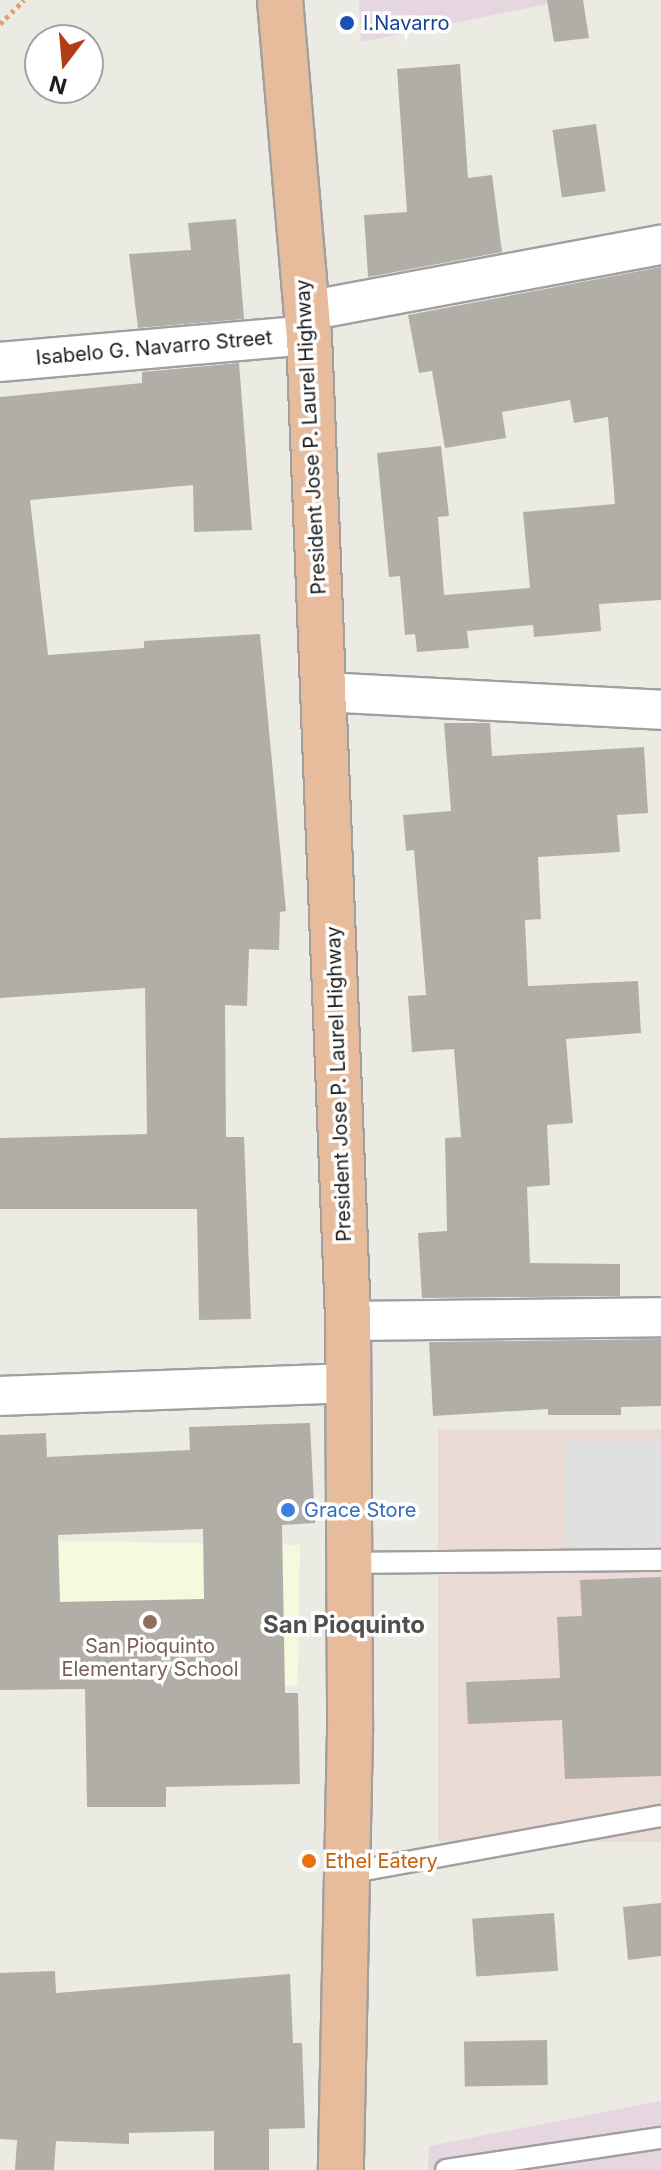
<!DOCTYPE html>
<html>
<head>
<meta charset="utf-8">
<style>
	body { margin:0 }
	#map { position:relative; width:661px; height:2170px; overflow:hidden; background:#ecebe3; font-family:Inter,sans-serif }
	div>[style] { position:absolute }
	.commercial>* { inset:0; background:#ebdbd4; transform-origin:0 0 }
	.industrial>* { inset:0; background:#e5d6df }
	.education>* { inset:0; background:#f4fade; transform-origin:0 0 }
	.parking>* { inset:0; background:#e0e0e0; transform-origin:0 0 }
	.building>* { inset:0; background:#b1aea7; transform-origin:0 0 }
	.path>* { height:5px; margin-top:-2.5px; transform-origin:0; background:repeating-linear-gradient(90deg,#e89e79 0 4px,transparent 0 8px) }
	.roads { filter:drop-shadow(2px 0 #a0a0a0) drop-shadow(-2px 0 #a0a0a0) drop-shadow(0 2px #a0a0a0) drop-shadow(0 -2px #a0a0a0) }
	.service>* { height:20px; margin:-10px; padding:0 10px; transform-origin:10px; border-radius:10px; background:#fff }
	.minor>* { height:38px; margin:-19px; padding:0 19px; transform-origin:19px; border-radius:19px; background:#fff }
	.trunk>* { height:44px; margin:-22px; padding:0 22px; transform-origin:22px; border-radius:22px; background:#e6bc9c }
	.dots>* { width:22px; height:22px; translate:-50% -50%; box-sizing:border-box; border:4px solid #fff; border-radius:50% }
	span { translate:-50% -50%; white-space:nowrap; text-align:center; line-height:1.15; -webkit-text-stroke:7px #fff; paint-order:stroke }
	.transit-label { font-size:20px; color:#164399 }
	.left { translate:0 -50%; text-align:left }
	.street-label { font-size:20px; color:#1c1c1c }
	.shop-label { font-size:20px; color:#366cbe }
	.education-label { font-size:20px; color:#785e54 }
	.food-label { font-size:20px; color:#c56008 }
	.quarter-label { font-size:24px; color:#4f4f4f; font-weight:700 }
	.north { position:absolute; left:24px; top:24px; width:80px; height:80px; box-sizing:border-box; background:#fff; border:2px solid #a4a4a4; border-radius:50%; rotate:196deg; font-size:22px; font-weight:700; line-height:32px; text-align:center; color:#1c1c1c }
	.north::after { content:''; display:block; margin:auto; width:28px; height:36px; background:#b03c18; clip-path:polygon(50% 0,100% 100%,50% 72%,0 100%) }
</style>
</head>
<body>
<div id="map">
	<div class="commercial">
		<i style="left:661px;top:1429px;width:413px;height:223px;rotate:90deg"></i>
	</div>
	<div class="industrial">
		<i style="clip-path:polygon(359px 0,568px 0,361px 42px)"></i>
		<i style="clip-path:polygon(661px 2101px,661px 2170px,428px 2170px,429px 2146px)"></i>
	</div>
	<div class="education">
		<i style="left:300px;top:1545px;width:141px;height:300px;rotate:91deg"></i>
	</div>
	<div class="parking">
		<i style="left:564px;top:1441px;width:97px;height:105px"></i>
	</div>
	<div class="building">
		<i style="clip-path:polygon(547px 0,583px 0,589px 38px,554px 42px)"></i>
		<i style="clip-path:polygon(460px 64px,468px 178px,492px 175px,502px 252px,368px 277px,364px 215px,407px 212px,397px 69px)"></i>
		<i style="left:596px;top:124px;width:68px;height:44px;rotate:82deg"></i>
		<i style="clip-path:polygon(236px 219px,244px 319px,138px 328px,129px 254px,191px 250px,188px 223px)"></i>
		<i style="clip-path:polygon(661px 267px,661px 600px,599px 604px,601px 631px,534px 637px,533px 625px,467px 631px,469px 648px,417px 652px,415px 634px,405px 635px,400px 576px,389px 577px,377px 453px,441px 446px,449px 516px,438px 517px,444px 595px,530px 588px,523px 512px,615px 504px,608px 417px,574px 423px,570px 400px,502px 412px,506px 438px,445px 448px,432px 371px,419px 373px,408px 315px)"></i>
		<i style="clip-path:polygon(239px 363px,252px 530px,194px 532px,193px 485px,30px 500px,48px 655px,144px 648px,144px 641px,260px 634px,286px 911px,280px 912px,279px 950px,249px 949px,247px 1006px,225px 1005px,226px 1137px,244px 1137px,251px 1319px,199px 1320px,197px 1209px,0 1209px,0 1138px,147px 1134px,145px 988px,0 998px,0 397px,142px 383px,142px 372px)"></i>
		<i style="clip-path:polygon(444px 723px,490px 723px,492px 756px,644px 747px,648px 813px,617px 815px,620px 852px,538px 857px,541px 919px,525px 920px,528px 986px,638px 981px,641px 1033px,566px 1039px,573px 1123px,547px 1125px,550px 1185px,527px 1187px,530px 1263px,620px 1264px,620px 1296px,422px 1298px,418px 1233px,447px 1231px,445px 1138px,461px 1137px,454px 1049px,412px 1052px,408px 996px,426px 995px,414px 850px,406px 851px,403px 815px,451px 811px)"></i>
		<i style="clip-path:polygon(661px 1339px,661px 1406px,621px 1407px,621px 1415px,548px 1415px,548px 1409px,433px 1416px,429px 1342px)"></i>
		<i style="clip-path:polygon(evenodd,310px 1423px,315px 1523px,282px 1525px,285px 1693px,298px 1693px,300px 1784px,166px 1787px,166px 1807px,87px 1807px,85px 1689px,0 1690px,0 1435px,46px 1433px,47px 1457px,190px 1450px,189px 1427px,310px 1423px,203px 1529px,204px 1599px,60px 1602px,58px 1535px,203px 1529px)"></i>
		<i style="clip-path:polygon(661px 1577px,661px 1776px,565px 1779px,562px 1720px,468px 1724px,466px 1682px,560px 1678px,557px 1617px,582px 1616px,580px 1580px)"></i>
		<i style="clip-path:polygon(661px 1903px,661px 1956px,628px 1960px,623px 1907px)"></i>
		<i style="left:554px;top:1913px;width:58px;height:82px;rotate:86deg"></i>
		<i style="clip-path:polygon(55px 1971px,56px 1993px,290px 1974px,293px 2043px,302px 2043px,305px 2128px,269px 2129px,269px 2170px,214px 2170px,214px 2131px,129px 2133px,129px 2144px,56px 2141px,54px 2170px,15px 2170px,17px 2140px,0 2139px,0 1973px)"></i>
		<i style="left:547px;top:2040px;width:45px;height:83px;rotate:89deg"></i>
	</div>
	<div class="path">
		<i style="left:0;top:24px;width:34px;rotate:-45deg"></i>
	</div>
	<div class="roads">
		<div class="service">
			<i style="left:350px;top:1563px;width:311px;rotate:-0.6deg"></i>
			<i style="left:347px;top:1873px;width:319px;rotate:-10.3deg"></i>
			<i style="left:446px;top:2170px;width:217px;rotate:-8.5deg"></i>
		</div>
		<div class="minor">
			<i style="left:307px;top:311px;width:360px;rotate:-10.6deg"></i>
			<i style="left:0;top:362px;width:310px;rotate:-5deg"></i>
			<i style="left:323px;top:692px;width:338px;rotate:3deg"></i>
			<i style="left:348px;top:1321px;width:313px;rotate:-0.7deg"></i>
			<i style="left:0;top:1396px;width:347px;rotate:-2.1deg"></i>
		</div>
		<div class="trunk">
			<i style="left:280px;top:0;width:336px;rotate:85.1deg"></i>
			<i style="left:309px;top:335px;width:987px;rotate:87.73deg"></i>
			<i style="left:348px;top:1321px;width:411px;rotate:89.7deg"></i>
			<i style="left:350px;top:1732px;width:438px;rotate:91.2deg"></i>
		</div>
	</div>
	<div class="dots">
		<i style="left:347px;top:23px;background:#1a4fb4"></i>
		<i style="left:288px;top:1510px;background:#3f7fe0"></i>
		<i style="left:150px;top:1622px;background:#8d6e63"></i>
		<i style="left:309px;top:1861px;background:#e8710a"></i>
	</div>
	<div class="transit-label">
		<span class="left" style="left:363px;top:23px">I.Navarro</span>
	</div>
	<div class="street-label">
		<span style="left:154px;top:348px;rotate:-5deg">Isabelo G. Navarro Street</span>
		<span style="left:311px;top:437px;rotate:-93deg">President Jose P. Laurel Highway</span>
		<span style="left:339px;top:1084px;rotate:-92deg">President Jose P. Laurel Highway</span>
	</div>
	<div class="shop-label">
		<span class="left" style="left:304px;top:1510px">Grace Store</span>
	</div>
	<div class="education-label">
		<span style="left:150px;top:1658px">San Pioquinto<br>Elementary School</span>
	</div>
	<div class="food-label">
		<span class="left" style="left:325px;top:1861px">Ethel Eatery</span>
	</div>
	<div class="quarter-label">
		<span style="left:344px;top:1625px">San Pioquinto</span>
	</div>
	<div class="north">N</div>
</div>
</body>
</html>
